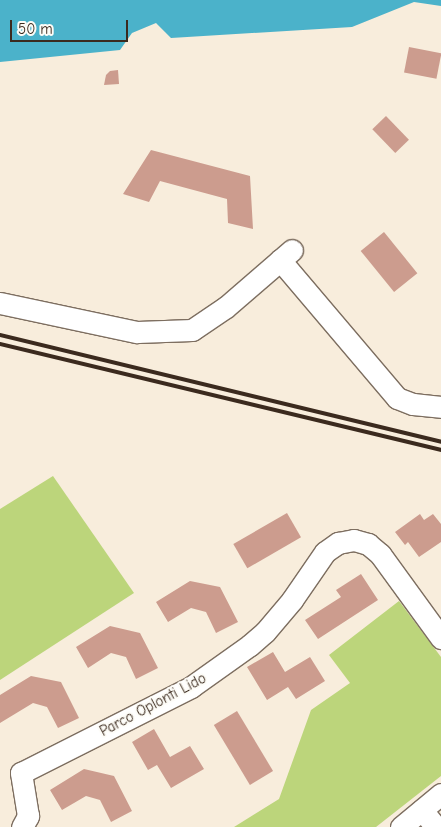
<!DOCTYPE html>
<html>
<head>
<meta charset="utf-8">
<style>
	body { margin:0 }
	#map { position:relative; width:441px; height:827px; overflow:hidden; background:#f8eddc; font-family:"Comic Neue",sans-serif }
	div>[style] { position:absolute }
	.green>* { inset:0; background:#bcd57b }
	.water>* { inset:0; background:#4bb2ca }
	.building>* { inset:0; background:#cc9c8e; transform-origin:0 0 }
	.roads { filter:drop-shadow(1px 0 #7d6e60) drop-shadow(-1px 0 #7d6e60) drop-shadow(0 1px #7d6e60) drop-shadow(0 -1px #7d6e60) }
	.minor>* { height:21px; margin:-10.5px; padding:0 10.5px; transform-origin:10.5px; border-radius:10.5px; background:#fff }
	.rail>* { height:4px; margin:-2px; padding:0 2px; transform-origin:2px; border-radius:2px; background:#3b2a1e }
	span { translate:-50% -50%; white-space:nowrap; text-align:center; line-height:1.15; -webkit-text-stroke:4px #fdfcf7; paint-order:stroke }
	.street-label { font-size:15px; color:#3b2a1e }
	.scale { position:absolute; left:10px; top:20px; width:118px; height:22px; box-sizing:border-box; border:2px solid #3b2a1e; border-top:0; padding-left:6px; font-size:15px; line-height:18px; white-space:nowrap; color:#3b2a1e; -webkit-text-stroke:4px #fdfcf7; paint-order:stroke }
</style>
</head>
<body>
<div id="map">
	<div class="green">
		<i style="clip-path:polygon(53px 476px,134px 593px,0 680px,0 509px)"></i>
		<i style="clip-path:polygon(399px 601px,441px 657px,441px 776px,376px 827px,234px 827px,279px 799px,311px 710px,350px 683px,329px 655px)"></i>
	</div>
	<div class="water">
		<i style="clip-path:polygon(0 0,441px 0,441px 6px,414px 2px,352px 27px,171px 38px,156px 23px,132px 33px,120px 50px,0 62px)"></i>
	</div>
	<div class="building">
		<i style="left:409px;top:47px;width:33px;height:26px;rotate:11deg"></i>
		<i style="clip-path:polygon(118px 70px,119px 84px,104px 85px,106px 75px,110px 71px)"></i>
		<i style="left:386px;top:116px;width:33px;height:19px;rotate:46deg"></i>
		<i style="clip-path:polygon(151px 150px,250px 176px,253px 229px,228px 223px,227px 199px,160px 181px,149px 202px,123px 194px)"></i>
		<i style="left:384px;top:232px;width:53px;height:30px;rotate:51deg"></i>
		<i style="left:287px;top:513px;width:28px;height:62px;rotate:60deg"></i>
		<i style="clip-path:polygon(420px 514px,424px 520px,433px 514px,441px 524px,441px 542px,419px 557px,408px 542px,405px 545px,395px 532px)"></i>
		<i style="clip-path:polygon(361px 574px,378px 600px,318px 639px,305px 620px,341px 597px,336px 590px)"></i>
		<i style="clip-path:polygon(190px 581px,220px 587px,238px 622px,216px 633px,206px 612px,191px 608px,168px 622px,156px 602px)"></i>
		<i style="clip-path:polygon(110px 626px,140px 633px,158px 668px,136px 679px,126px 657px,111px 653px,88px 668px,76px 647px)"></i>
		<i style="clip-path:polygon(273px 652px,285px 672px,310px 657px,325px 681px,296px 699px,288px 687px,267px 700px,247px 667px)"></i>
		<i style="clip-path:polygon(31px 676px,61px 682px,79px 718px,58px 728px,47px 707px,33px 703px,0 723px,0 695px)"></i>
		<i style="left:237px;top:711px;width:70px;height:27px;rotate:59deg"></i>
		<i style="clip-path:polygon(154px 729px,170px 757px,190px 746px,204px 769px,171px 788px,157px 765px,148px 770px,132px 742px)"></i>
		<i style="clip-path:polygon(84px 769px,114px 776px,132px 811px,111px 822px,100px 800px,86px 796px,62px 810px,50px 790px)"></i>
	</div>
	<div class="roads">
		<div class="minor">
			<i style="left:280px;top:260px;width:181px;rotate:49.7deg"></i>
			<i style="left:397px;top:398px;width:17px;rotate:21deg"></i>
			<i style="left:413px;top:404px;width:28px;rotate:6deg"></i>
			<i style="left:0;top:303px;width:140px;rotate:12deg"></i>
			<i style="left:137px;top:332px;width:55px;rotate:-2.1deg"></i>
			<i style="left:192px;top:330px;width:41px;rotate:-34.1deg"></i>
			<i style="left:226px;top:307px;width:87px;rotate:-40.8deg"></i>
			<i style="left:422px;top:810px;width:22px;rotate:51deg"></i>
			<i style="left:22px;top:827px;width:13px;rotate:-61deg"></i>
			<i style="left:28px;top:816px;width:44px;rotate:-99.2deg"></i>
			<i style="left:21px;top:773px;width:191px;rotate:-26.8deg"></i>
			<i style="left:191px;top:687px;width:72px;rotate:-35.4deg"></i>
			<i style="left:250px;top:645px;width:20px;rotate:-41deg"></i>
			<i style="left:265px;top:632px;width:42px;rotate:-49.8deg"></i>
			<i style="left:292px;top:600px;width:58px;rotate:-55.5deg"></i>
			<i style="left:325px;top:552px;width:16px;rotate:-35deg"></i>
			<i style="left:338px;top:543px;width:16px;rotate:-11deg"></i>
			<i style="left:354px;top:540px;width:15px;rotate:16deg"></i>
			<i style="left:368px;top:544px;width:16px;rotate:40deg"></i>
			<i style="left:380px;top:554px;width:104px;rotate:54deg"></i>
			<i style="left:401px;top:827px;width:52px;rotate:-39.5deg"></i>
		</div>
	</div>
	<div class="rail">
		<i style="left:0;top:335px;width:454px;rotate:13.6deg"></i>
		<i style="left:0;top:344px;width:454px;rotate:13.5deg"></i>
	</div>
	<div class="street-label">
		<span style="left:153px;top:705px;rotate:-28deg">Parco Oplonti Lido</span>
	</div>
	<div class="scale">50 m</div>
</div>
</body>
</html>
